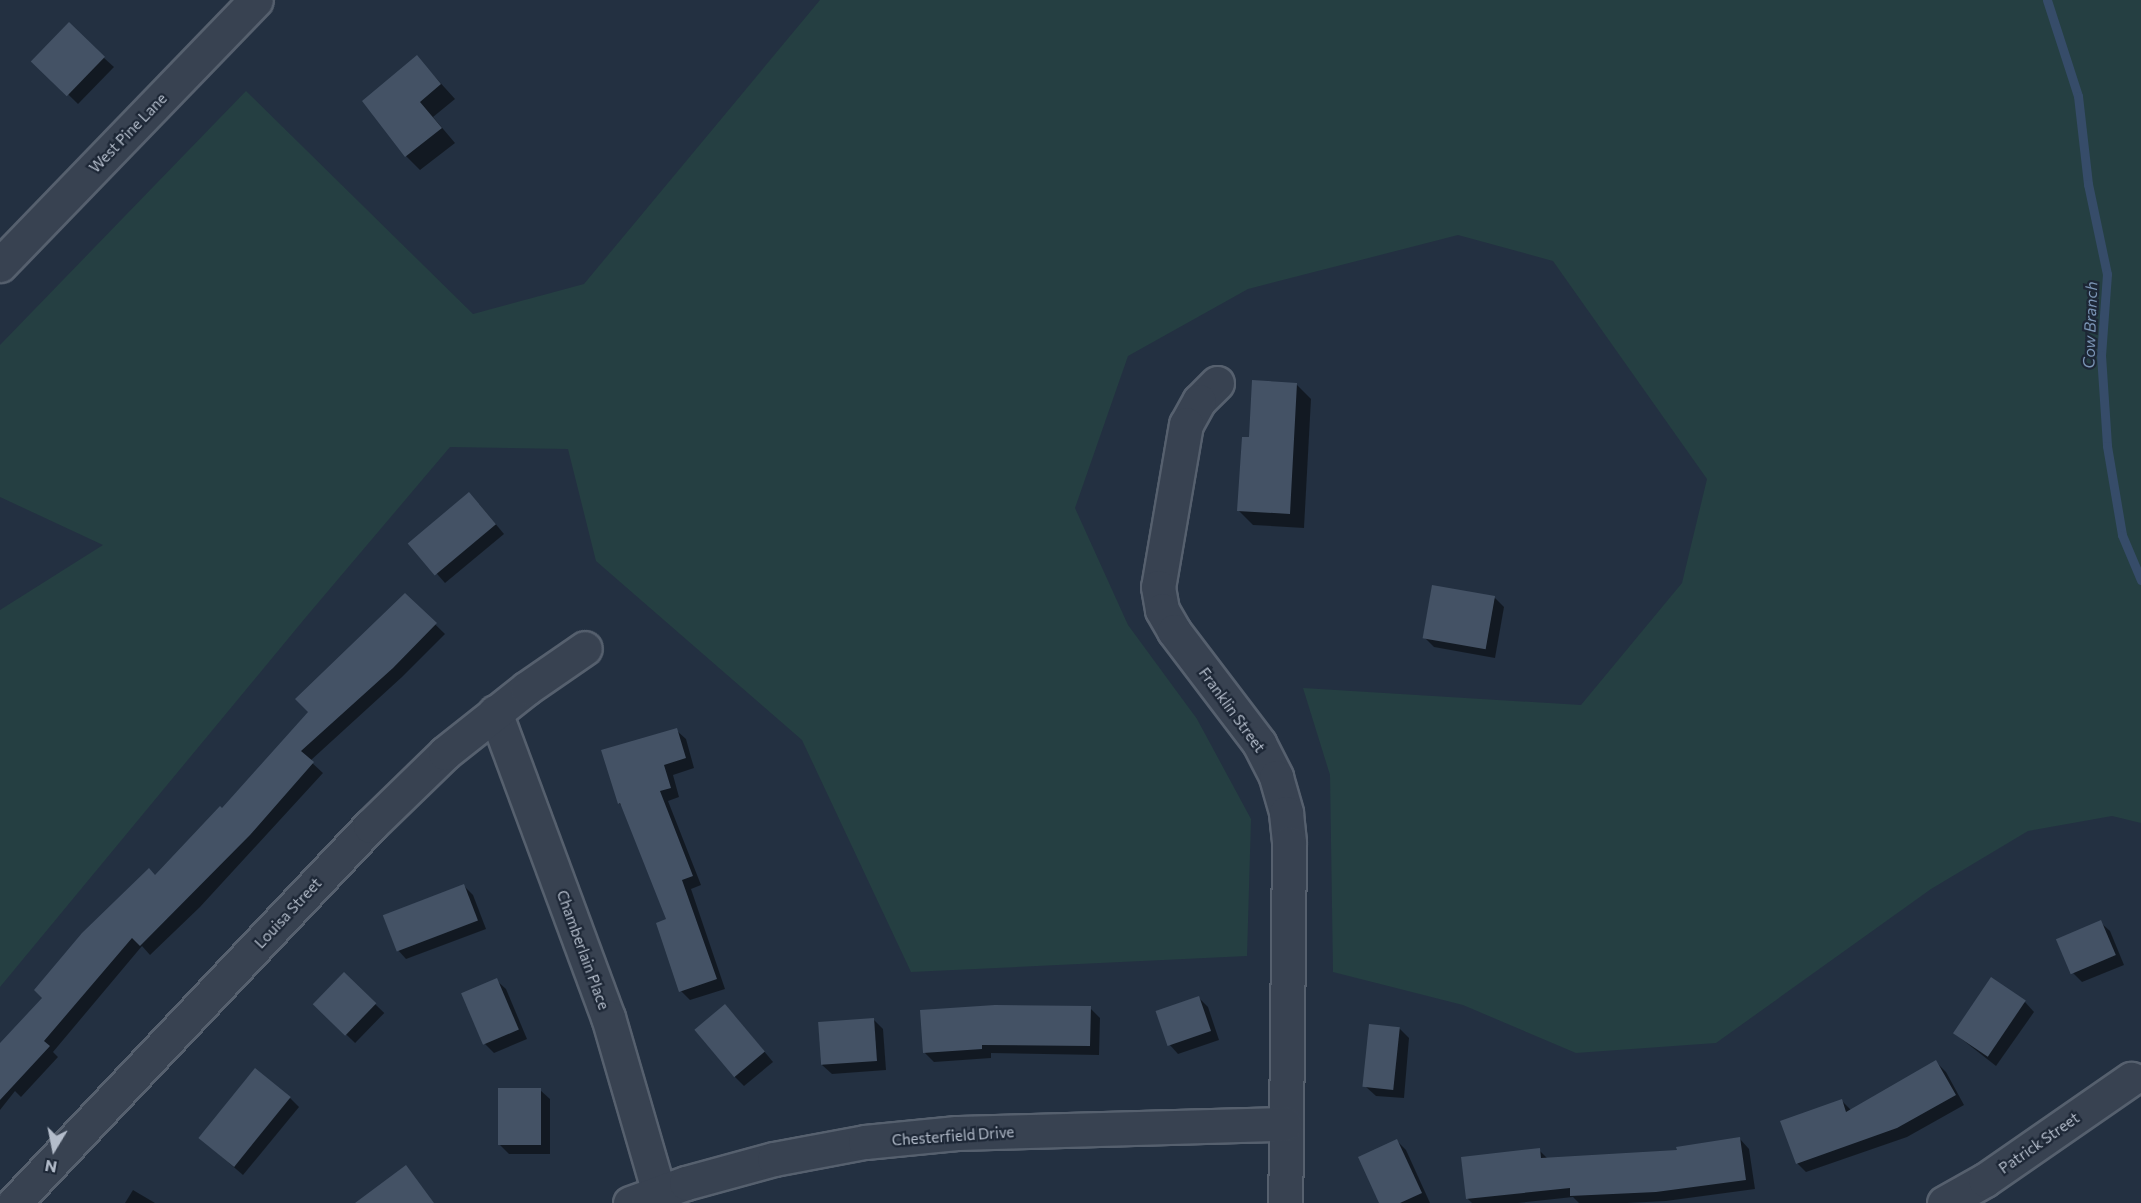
<!DOCTYPE html>
<html>
<head>
<meta charset="utf-8">
<style>
	body { margin:0 }
	#map { position:relative; width:2141px; height:1203px; overflow:hidden; background:#233041; font-family:Commissioner,sans-serif }
	div>[style] { position:absolute }
	.green>* { inset:0; background:#253f42 }
	.shadow>* { inset:0; background:#0007; transform-origin:0 0 }
	.stream>* { height:9px; margin:-4.5px; padding:0 4.5px; transform-origin:4.5px; border-radius:4.5px; background:#364c69 }
	.building>* { inset:0; background:#445265; transform-origin:0 0 }
	.roads { filter:drop-shadow(2px 0 #56606e) drop-shadow(-2px 0 #56606e) drop-shadow(0 2px #56606e) drop-shadow(0 -2px #56606e) }
	.minor>* { height:33px; margin:-16.5px; padding:0 16.5px; transform-origin:16.5px; border-radius:16.5px; background:#384251 }
	span { translate:-50% -50%; white-space:nowrap; text-align:center; line-height:1.15; -webkit-text-stroke:4.5px #1d2736; paint-order:stroke }
	.street-label { font-size:15px; color:#b4bdcb }
	.water-label { font-size:16px; color:#7a94b4; font-style:italic }
	.north { position:absolute; left:24px; top:1119px; width:60px; height:60px; -webkit-text-stroke:4px #1d2736; paint-order:stroke; rotate:190deg; font-size:16px; font-weight:700; line-height:24px; text-align:center; color:#b4bdcb }
	.north::after { content:''; display:block; margin:auto; width:21px; height:27px; background:#b4bdcb; clip-path:polygon(50% 0,100% 100%,50% 72%,0 100%) }
</style>
</head>
<body>
<div id="map">
	<div class="green">
		<i style="clip-path:polygon(820px 0,2141px 0,2141px 823px,2112px 816px,2028px 831px,1931px 889px,1716px 1043px,1576px 1053px,1463px 1005px,1333px 972px,1330px 775px,1303px 688px,1581px 705px,1682px 583px,1707px 479px,1553px 261px,1458px 235px,1248px 289px,1128px 356px,1075px 508px,1128px 625px,1197px 719px,1251px 819px,1247px 956px,911px 972px,802px 740px,596px 561px,568px 449px,450px 447px,306px 617px,0 987px,0 610px,103px 545px,0 497px,0 345px,246px 91px,473px 314px,584px 284px)"></i>
	</div>
	<div class="shadow">
		<i style="clip-path:polygon(417px 57px,455px 99px,433px 117px,455px 143px,420px 170px,406px 156px)"></i>
		<i style="clip-path:polygon(104px 58px,114px 67px,78px 104px,34px 61px)"></i>
		<i style="clip-path:polygon(1296px 384px,1311px 399px,1304px 528px,1253px 525px,1239px 511px,1251px 439px)"></i>
		<i style="clip-path:polygon(479px 504px,504px 534px,445px 583px,410px 543px)"></i>
		<i style="clip-path:polygon(405px 595px,445px 634px,402px 677px,310px 761px,323px 773px,200px 907px,150px 955px,142px 946px,53px 1052px,58px 1057px,21px 1097px,15px 1091px,0 1110px,0 1046px,155px 877px,222px 810px,310px 712px)"></i>
		<i style="clip-path:polygon(1495px 598px,1504px 607px,1495px 658px,1434px 647px,1425px 638px)"></i>
		<i style="clip-path:polygon(676px 730px,686px 739px,694px 768px,673px 775px,679px 797px,668px 801px,701px 885px,691px 889px,725px 989px,690px 1000px,681px 991px,668px 920px,624px 808px,619px 803px)"></i>
		<i style="clip-path:polygon(464px 886px,473px 895px,486px 929px,406px 959px,397px 949px)"></i>
		<i style="clip-path:polygon(2100px 922px,2110px 931px,2124px 965px,2082px 982px,2073px 973px)"></i>
		<i style="left:344px;top:974px;width:56px;height:42px;rotate:44deg"></i>
		<i style="clip-path:polygon(496px 980px,506px 989px,527px 1039px,494px 1053px,484px 1043px)"></i>
		<i style="clip-path:polygon(1198px 997px,1208px 1007px,1219px 1040px,1178px 1054px,1169px 1044px)"></i>
		<i style="clip-path:polygon(2025px 1002px,2034px 1012px,1996px 1066px,1954px 1033px)"></i>
		<i style="clip-path:polygon(1090px 1008px,1100px 1018px,1099px 1055px,991px 1053px,991px 1058px,934px 1062px,924px 1052px)"></i>
		<i style="clip-path:polygon(734px 1015px,773px 1062px,744px 1086px,735px 1077px)"></i>
		<i style="clip-path:polygon(873px 1019px,883px 1029px,886px 1070px,832px 1074px,822px 1065px)"></i>
		<i style="clip-path:polygon(1399px 1028px,1409px 1038px,1404px 1098px,1376px 1096px,1366px 1087px)"></i>
		<i style="clip-path:polygon(1936px 1062px,1946px 1072px,1964px 1105px,1907px 1137px,1806px 1172px,1797px 1163px,1842px 1101px,1852px 1111px)"></i>
		<i style="clip-path:polygon(540px 1090px,550px 1099px,550px 1154px,509px 1154px,499px 1144px)"></i>
		<i style="clip-path:polygon(290px 1098px,299px 1107px,243px 1175px,200px 1138px)"></i>
		<i style="clip-path:polygon(1740px 1139px,1749px 1149px,1755px 1189px,1666px 1201px,1627px 1203px,1579px 1203px,1573px 1197px,1518px 1203px,1472px 1203px,1467px 1198px,1539px 1150px,1548px 1159px,1679px 1152px)"></i>
		<i style="clip-path:polygon(1397px 1141px,1406px 1150px,1430px 1203px,1381px 1203px)"></i>
		<i style="clip-path:polygon(133px 1190px,155px 1203px,125px 1203px)"></i>
	</div>
	<div class="stream">
		<i style="left:2047px;top:0;width:101px;rotate:72.1deg"></i>
		<i style="left:2078px;top:96px;width:89px;rotate:83.5deg"></i>
		<i style="left:2088px;top:184px;width:92px;rotate:78.1deg"></i>
		<i style="left:2107px;top:274px;width:81px;rotate:94.2deg"></i>
		<i style="left:2101px;top:355px;width:91px;rotate:86.2deg"></i>
		<i style="left:2107px;top:446px;width:90px;rotate:80.4deg"></i>
		<i style="left:2122px;top:535px;width:49px;rotate:67.1deg"></i>
	</div>
	<div class="building">
		<i style="left:69px;top:22px;width:50px;height:55px;rotate:44deg"></i>
		<i style="clip-path:polygon(417px 55px,441px 84px,420px 102px,442px 128px,405px 157px,362px 101px)"></i>
		<i style="clip-path:polygon(1252px 380px,1297px 383px,1290px 514px,1237px 511px,1242px 437px,1249px 437px)"></i>
		<i style="left:469px;top:492px;width:42px;height:80px;rotate:50deg"></i>
		<i style="left:1432px;top:585px;width:64px;height:54px;rotate:10deg"></i>
		<i style="clip-path:polygon(405px 593px,437px 623px,393px 668px,301px 751px,314px 762px,250px 835px,140px 946px,132px 938px,44px 1041px,50px 1046px,0 1100px,0 1043px,42px 998px,34px 990px,82px 933px,149px 868px,155px 875px,220px 806px,222px 808px,308px 712px,295px 699px)"></i>
		<i style="clip-path:polygon(677px 728px,686px 758px,664px 765px,671px 788px,660px 791px,693px 876px,682px 880px,717px 979px,679px 992px,656px 923px,666px 919px,620px 803px,618px 804px,601px 750px)"></i>
		<i style="left:464px;top:884px;width:39px;height:87px;rotate:69deg"></i>
		<i style="left:2101px;top:920px;width:38px;height:49px;rotate:67deg"></i>
		<i style="left:344px;top:972px;width:45px;height:45px;rotate:44deg"></i>
		<i style="left:1991px;top:977px;width:42px;height:68px;rotate:34deg"></i>
		<i style="left:497px;top:978px;width:56px;height:39px;rotate:67deg"></i>
		<i style="left:1199px;top:996px;width:37px;height:46px;rotate:71deg"></i>
		<i style="left:725px;top:1004px;width:62px;height:40px;rotate:50deg"></i>
		<i style="clip-path:polygon(995px 1005px,1091px 1006px,1090px 1046px,982px 1045px,982px 1049px,923px 1053px,920px 1010px)"></i>
		<i style="left:874px;top:1018px;width:43px;height:56px;rotate:86deg"></i>
		<i style="left:1369px;top:1024px;width:31px;height:63px;rotate:6deg"></i>
		<i style="clip-path:polygon(1936px 1060px,1956px 1095px,1897px 1128px,1796px 1164px,1780px 1121px,1842px 1099px,1846px 1112px)"></i>
		<i style="left:255px;top:1068px;width:46px;height:90px;rotate:39deg"></i>
		<i style="left:498px;top:1088px;width:43px;height:57px"></i>
		<i style="clip-path:polygon(1740px 1137px,1746px 1180px,1656px 1192px,1570px 1196px,1570px 1188px,1466px 1199px,1461px 1157px,1540px 1148px,1541px 1158px,1677px 1150px,1676px 1147px)"></i>
		<i style="clip-path:polygon(1397px 1139px,1422px 1193px,1400px 1203px,1379px 1203px,1358px 1157px)"></i>
		<i style="clip-path:polygon(406px 1165px,434px 1203px,355px 1203px)"></i>
	</div>
	<div class="roads">
		<div class="minor">
			<i style="left:0;top:265px;width:368px;rotate:-46deg"></i>
			<i style="left:1217px;top:383px;width:25px;rotate:135deg"></i>
			<i style="left:1199px;top:401px;width:26px;rotate:119deg"></i>
			<i style="left:1186px;top:424px;width:165px;rotate:99.7deg"></i>
			<i style="left:1158px;top:587px;width:23px;rotate:80deg"></i>
			<i style="left:1162px;top:610px;width:24px;rotate:60deg"></i>
			<i style="left:1174px;top:631px;width:141px;rotate:52.8deg"></i>
			<i style="left:1259px;top:743px;width:38px;rotate:63deg"></i>
			<i style="left:1276px;top:777px;width:37px;rotate:74deg"></i>
			<i style="left:1286px;top:813px;width:30px;rotate:84deg"></i>
			<i style="left:1289px;top:843px;width:360px;rotate:90.6deg"></i>
			<i style="left:495px;top:712px;width:325px;rotate:69.7deg"></i>
			<i style="left:608px;top:1017px;width:182px;rotate:73.8deg"></i>
			<i style="left:14px;top:1203px;width:519px;rotate:-46.64deg"></i>
			<i style="left:370px;top:826px;width:105px;rotate:-44.2deg"></i>
			<i style="left:445px;top:753px;width:105px;rotate:-38.4deg"></i>
			<i style="left:527px;top:688px;width:70px;rotate:-34.6deg"></i>
			<i style="left:630px;top:1203px;width:59px;rotate:-19.7deg"></i>
			<i style="left:686px;top:1183px;width:91px;rotate:-15.3deg"></i>
			<i style="left:774px;top:1159px;width:93px;rotate:-10.6deg"></i>
			<i style="left:865px;top:1142px;width:92px;rotate:-5.6deg"></i>
			<i style="left:957px;top:1133px;width:328px;rotate:-1.6deg"></i>
			<i style="left:1944px;top:1203px;width:47px;rotate:-29.3deg"></i>
			<i style="left:1985px;top:1180px;width:178px;rotate:-34.7deg"></i>
		</div>
	</div>
	<div class="street-label">
		<span style="left:128px;top:133px;rotate:-46deg">West Pine Lane</span>
		<span style="left:1232px;top:710px;rotate:54deg">Franklin Street</span>
		<span style="left:288px;top:913px;rotate:-47deg">Louisa Street</span>
		<span style="left:583px;top:950px;rotate:70deg">Chamberlain Place</span>
		<span style="left:953px;top:1136px;rotate:-4deg">Chesterfield Drive</span>
		<span style="left:2039px;top:1143px;rotate:-35deg">Patrick Street</span>
	</div>
	<div class="water-label">
		<span style="left:2090px;top:325px;rotate:-88deg">Cow Branch</span>
	</div>
	<div class="north">N</div>
</div>
</body>
</html>
